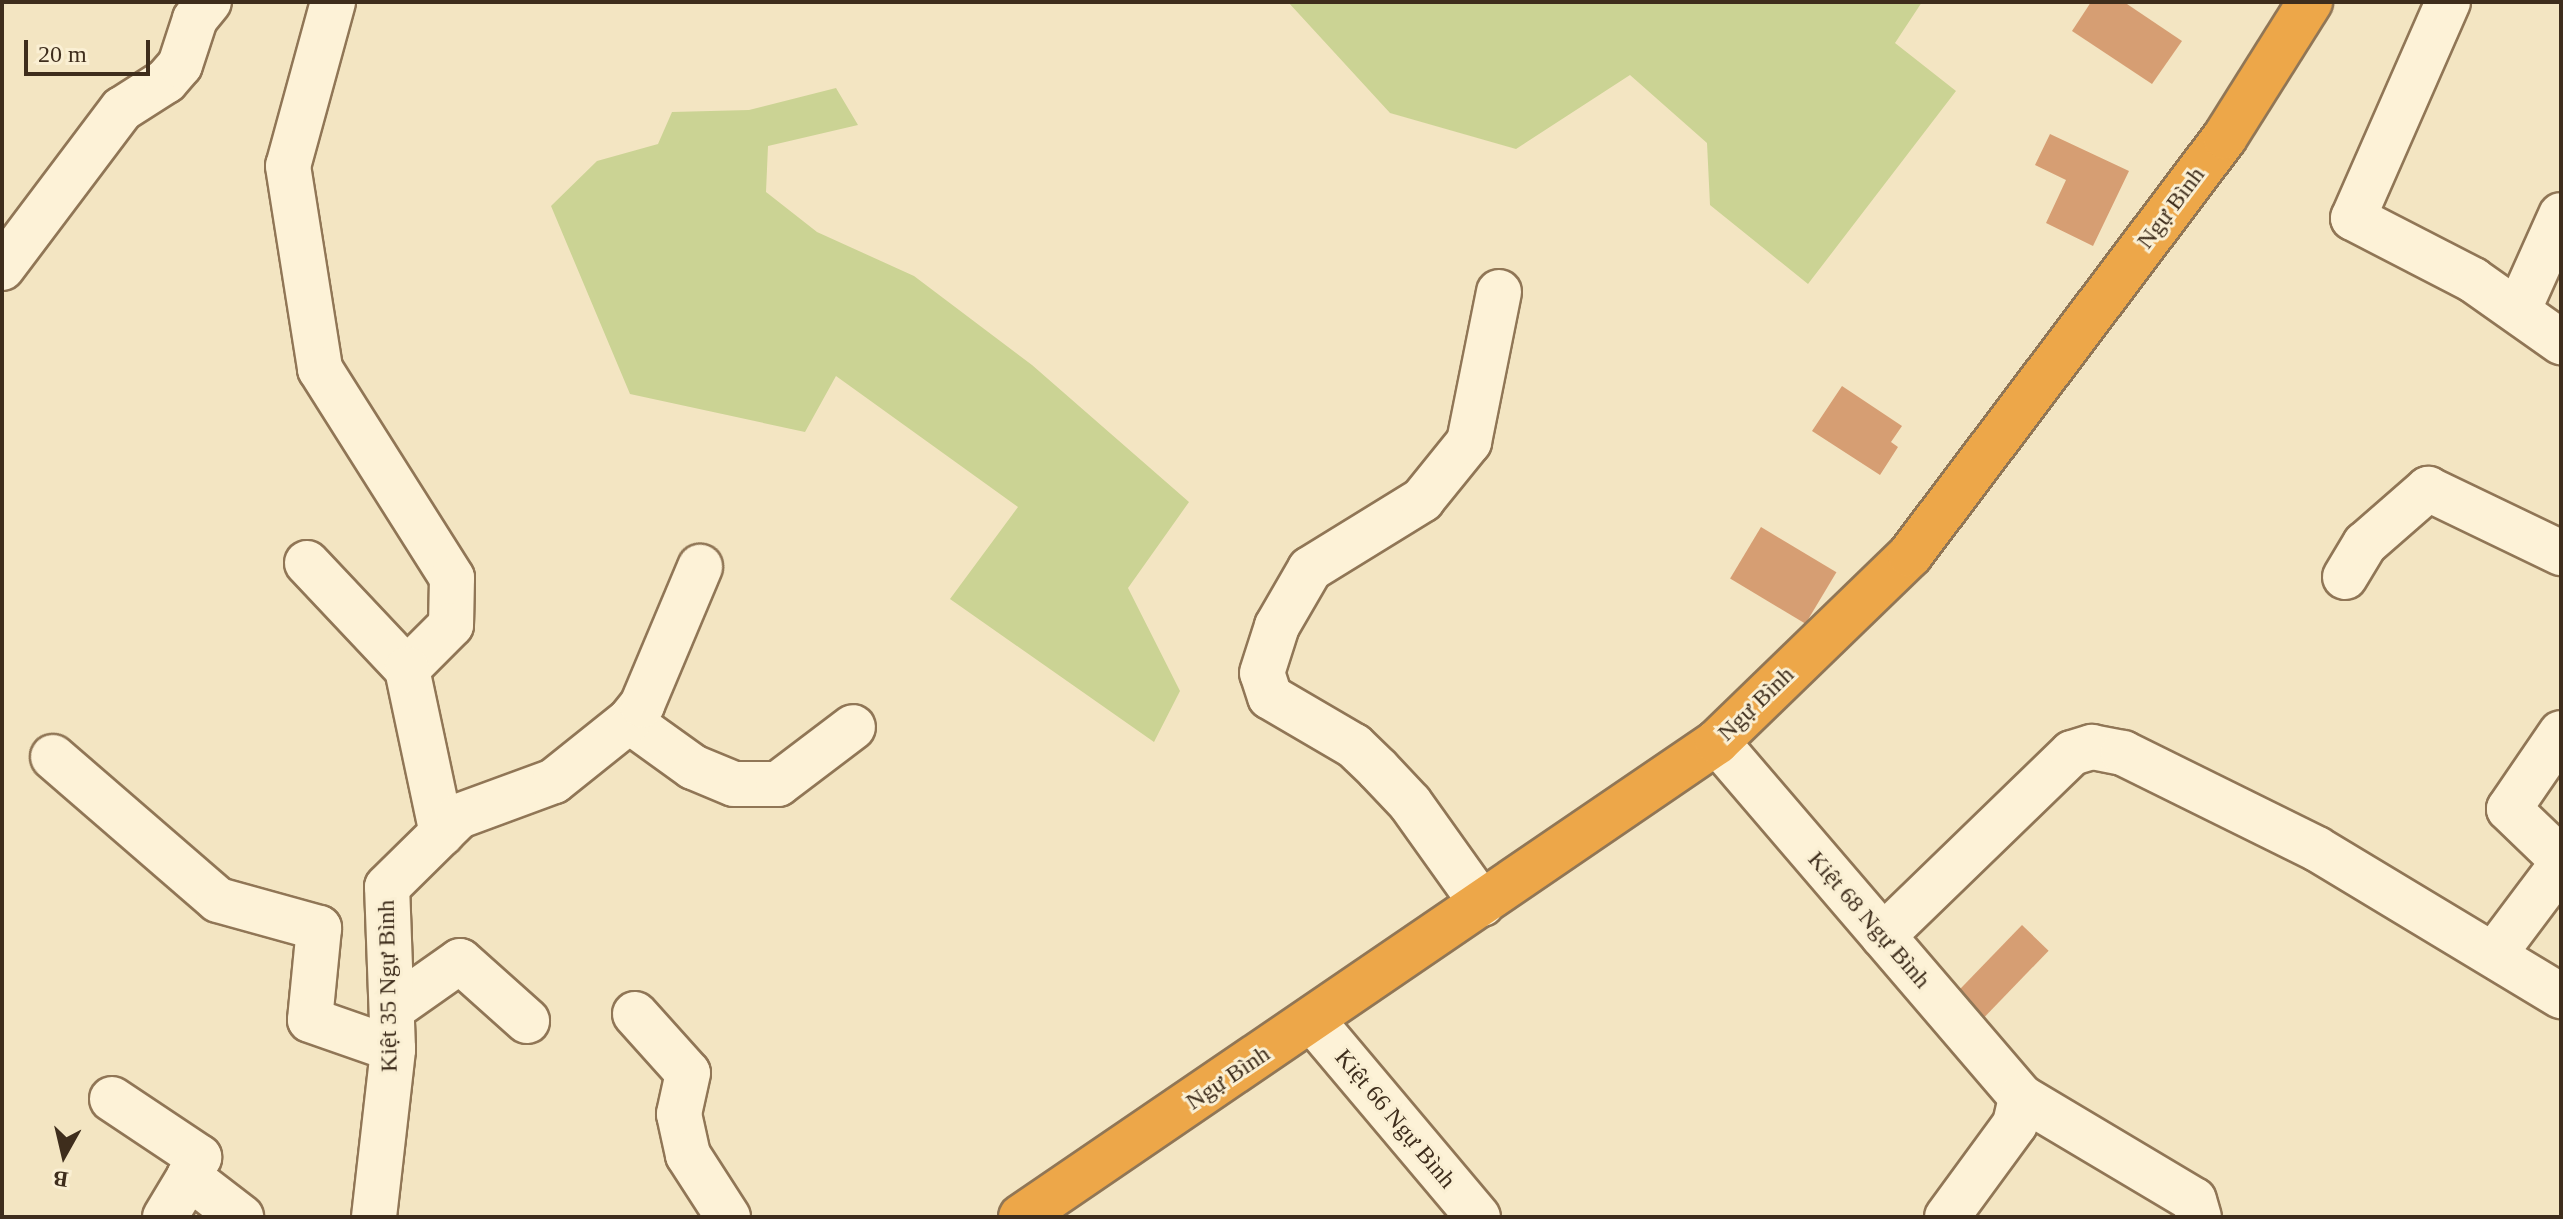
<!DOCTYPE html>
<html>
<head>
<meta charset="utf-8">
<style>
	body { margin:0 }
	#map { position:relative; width:2563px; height:1219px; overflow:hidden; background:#f3e5c2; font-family:Georgia,serif }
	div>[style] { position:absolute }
	.green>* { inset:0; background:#cbd394 }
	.building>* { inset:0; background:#d69e73; transform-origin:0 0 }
	.roads { filter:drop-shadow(2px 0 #907656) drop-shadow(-2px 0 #907656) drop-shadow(0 2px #907656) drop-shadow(0 -2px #907656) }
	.minor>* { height:44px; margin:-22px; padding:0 22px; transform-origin:22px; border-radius:22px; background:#fdf2d7 }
	.highway>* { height:44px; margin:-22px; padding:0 22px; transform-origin:22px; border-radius:22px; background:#eda749 }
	span { translate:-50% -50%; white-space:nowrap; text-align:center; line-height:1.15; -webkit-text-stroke:6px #faefd3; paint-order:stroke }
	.street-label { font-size:24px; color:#3e2d1c }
	.frame { position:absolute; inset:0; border:4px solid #3e2d1c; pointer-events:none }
	.north { position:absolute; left:24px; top:1115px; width:80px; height:80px; -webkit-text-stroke:6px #faefd3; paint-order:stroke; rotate:188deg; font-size:22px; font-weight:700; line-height:32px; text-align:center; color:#3e2d1c }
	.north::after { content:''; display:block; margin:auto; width:28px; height:36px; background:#3e2d1c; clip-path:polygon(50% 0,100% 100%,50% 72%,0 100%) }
	.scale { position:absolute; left:24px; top:40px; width:126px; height:36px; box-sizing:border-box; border:4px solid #3e2d1c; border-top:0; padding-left:10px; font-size:24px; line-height:28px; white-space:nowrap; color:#3e2d1c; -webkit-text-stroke:6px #faefd3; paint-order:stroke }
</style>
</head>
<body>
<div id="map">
	<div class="green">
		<i style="clip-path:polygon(1288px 2px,1922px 2px,1895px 43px,1956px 91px,1808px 284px,1710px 205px,1707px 143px,1630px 75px,1516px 149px,1390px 113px)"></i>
		<i style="clip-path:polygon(836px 88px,858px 125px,768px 146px,766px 192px,817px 232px,914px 276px,1032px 365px,1189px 502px,1128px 588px,1180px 691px,1154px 742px,950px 599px,1018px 507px,836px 376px,805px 432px,630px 394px,551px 206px,597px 161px,658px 144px,672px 112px,749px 110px)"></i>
	</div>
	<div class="building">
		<i style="clip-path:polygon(2091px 2px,2124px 2px,2182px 41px,2152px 84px,2072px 31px)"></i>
		<i style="clip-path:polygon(2050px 134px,2129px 171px,2093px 246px,2046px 223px,2066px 180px,2035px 165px)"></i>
		<i style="clip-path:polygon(1842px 386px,1902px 426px,1891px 442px,1898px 447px,1880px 475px,1812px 431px)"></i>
		<i style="left:1761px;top:527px;width:88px;height:60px;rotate:31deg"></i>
		<i style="left:2022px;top:925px;width:37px;height:119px;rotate:44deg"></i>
	</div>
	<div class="roads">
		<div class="minor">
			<i style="left:333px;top:2px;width:170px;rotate:105.3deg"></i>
			<i style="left:288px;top:166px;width:206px;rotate:81deg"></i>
			<i style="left:320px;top:369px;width:247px;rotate:57.7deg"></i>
			<i style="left:452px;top:578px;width:47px;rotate:91.2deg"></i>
			<i style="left:451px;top:625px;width:62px;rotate:135deg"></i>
			<i style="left:2448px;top:2px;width:236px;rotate:113.7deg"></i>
			<i style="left:2353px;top:218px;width:135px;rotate:27.3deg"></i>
			<i style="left:2473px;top:280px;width:108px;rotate:35.2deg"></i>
			<i style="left:2px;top:268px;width:199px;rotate:-53deg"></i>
			<i style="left:122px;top:109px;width:52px;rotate:-32.5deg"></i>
			<i style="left:166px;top:81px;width:21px;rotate:-49deg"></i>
			<i style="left:180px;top:65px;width:48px;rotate:-71.9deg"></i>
			<i style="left:195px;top:19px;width:22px;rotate:-51deg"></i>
			<i style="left:2518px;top:311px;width:105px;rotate:-65.9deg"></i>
			<i style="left:307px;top:563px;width:146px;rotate:46.7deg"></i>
			<i style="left:407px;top:669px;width:168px;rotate:78deg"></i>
			<i style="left:2345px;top:577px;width:39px;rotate:-59deg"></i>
			<i style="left:2365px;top:544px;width:84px;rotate:-41.1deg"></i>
			<i style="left:2428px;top:489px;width:148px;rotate:25.7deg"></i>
			<i style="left:629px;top:721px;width:79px;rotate:35.7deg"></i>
			<i style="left:693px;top:767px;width:44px;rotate:22.5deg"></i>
			<i style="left:734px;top:784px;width:44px"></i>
			<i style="left:778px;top:784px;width:94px;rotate:-37.2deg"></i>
			<i style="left:2561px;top:733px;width:92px;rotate:124.4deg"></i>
			<i style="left:2509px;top:809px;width:72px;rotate:43.9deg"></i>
			<i style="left:1717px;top:742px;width:467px;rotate:49.4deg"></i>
			<i style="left:2021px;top:1097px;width:201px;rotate:30.8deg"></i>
			<i style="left:2194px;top:1200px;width:18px;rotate:74deg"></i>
			<i style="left:53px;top:757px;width:218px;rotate:40.9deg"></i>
			<i style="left:218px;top:900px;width:105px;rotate:15.5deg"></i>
			<i style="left:319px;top:928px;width:92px;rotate:95.6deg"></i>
			<i style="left:310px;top:1020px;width:88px;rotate:19.3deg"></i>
			<i style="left:1482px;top:904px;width:124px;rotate:-125.5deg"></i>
			<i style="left:1410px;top:803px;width:47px;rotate:-133.3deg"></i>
			<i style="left:1378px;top:769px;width:33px;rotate:-136deg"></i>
			<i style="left:1354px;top:746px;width:97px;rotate:-149.7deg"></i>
			<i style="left:1270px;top:697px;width:25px;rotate:-108deg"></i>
			<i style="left:1262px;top:673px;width:49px;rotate:-72.3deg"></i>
			<i style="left:1277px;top:626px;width:66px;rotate:-59.9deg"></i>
			<i style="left:1310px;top:569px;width:132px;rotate:-31.6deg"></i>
			<i style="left:1422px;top:500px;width:75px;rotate:-51deg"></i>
			<i style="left:1469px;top:442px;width:153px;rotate:-78.7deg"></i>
			<i style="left:1883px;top:936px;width:263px;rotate:-44.1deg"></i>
			<i style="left:2072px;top:753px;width:21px;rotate:-17deg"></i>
			<i style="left:2092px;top:747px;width:32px;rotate:11deg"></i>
			<i style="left:2123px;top:753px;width:216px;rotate:26.3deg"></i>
			<i style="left:2317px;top:849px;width:285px;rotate:31.1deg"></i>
			<i style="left:2495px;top:953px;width:110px;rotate:-53.1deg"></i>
			<i style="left:392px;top:1009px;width:83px;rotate:-35.2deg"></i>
			<i style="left:460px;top:961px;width:90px;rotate:41.8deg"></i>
			<i style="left:635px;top:1014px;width:79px;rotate:48.1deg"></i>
			<i style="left:688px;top:1073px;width:42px;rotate:102.4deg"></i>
			<i style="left:679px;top:1114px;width:42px;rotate:77.6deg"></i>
			<i style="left:688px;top:1155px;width:74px;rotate:57.2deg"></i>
			<i style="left:1313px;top:1021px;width:256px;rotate:49.9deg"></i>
			<i style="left:112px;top:1099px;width:105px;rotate:33.7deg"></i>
			<i style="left:199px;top:1157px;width:22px;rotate:117deg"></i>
			<i style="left:165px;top:1217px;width:47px;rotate:-59deg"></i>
			<i style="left:189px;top:1177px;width:66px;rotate:37.6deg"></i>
			<i style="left:374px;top:1217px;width:169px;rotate:-83.5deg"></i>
			<i style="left:393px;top:1049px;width:162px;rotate:-92.1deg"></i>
			<i style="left:387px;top:887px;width:101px;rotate:-44.6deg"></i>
			<i style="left:459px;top:816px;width:101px;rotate:-20.2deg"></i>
			<i style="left:554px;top:781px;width:96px;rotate:-38.7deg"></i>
			<i style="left:629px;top:721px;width:21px;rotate:-51deg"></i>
			<i style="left:642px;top:705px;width:150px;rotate:-67.2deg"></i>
			<i style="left:1947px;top:1217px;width:115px;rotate:-53.8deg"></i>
			<i style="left:2015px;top:1124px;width:28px;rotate:-77deg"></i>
		</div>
		<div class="highway">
			<i style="left:1021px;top:1217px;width:843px;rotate:-34.31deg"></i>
			<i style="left:1717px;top:742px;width:269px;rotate:-44.1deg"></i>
			<i style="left:1910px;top:555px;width:523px;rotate:-53deg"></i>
			<i style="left:2225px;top:137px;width:160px;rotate:-57.8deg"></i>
		</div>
	</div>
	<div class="street-label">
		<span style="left:2171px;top:208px;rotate:-53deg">Ngự Bình</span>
		<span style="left:1756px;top:704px;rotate:-44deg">Ngự Bình</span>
		<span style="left:1869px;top:920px;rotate:49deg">Kiệt 68 Ngự Bình</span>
		<span style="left:388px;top:986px;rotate:-91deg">Kiệt 35 Ngự Bình</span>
		<span style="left:1228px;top:1078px;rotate:-34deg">Ngự Bình</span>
		<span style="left:1395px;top:1119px;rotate:50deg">Kiệt 66 Ngự Bình</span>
	</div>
	<div class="frame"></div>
	<div class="north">B</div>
	<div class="scale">20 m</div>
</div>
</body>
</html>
